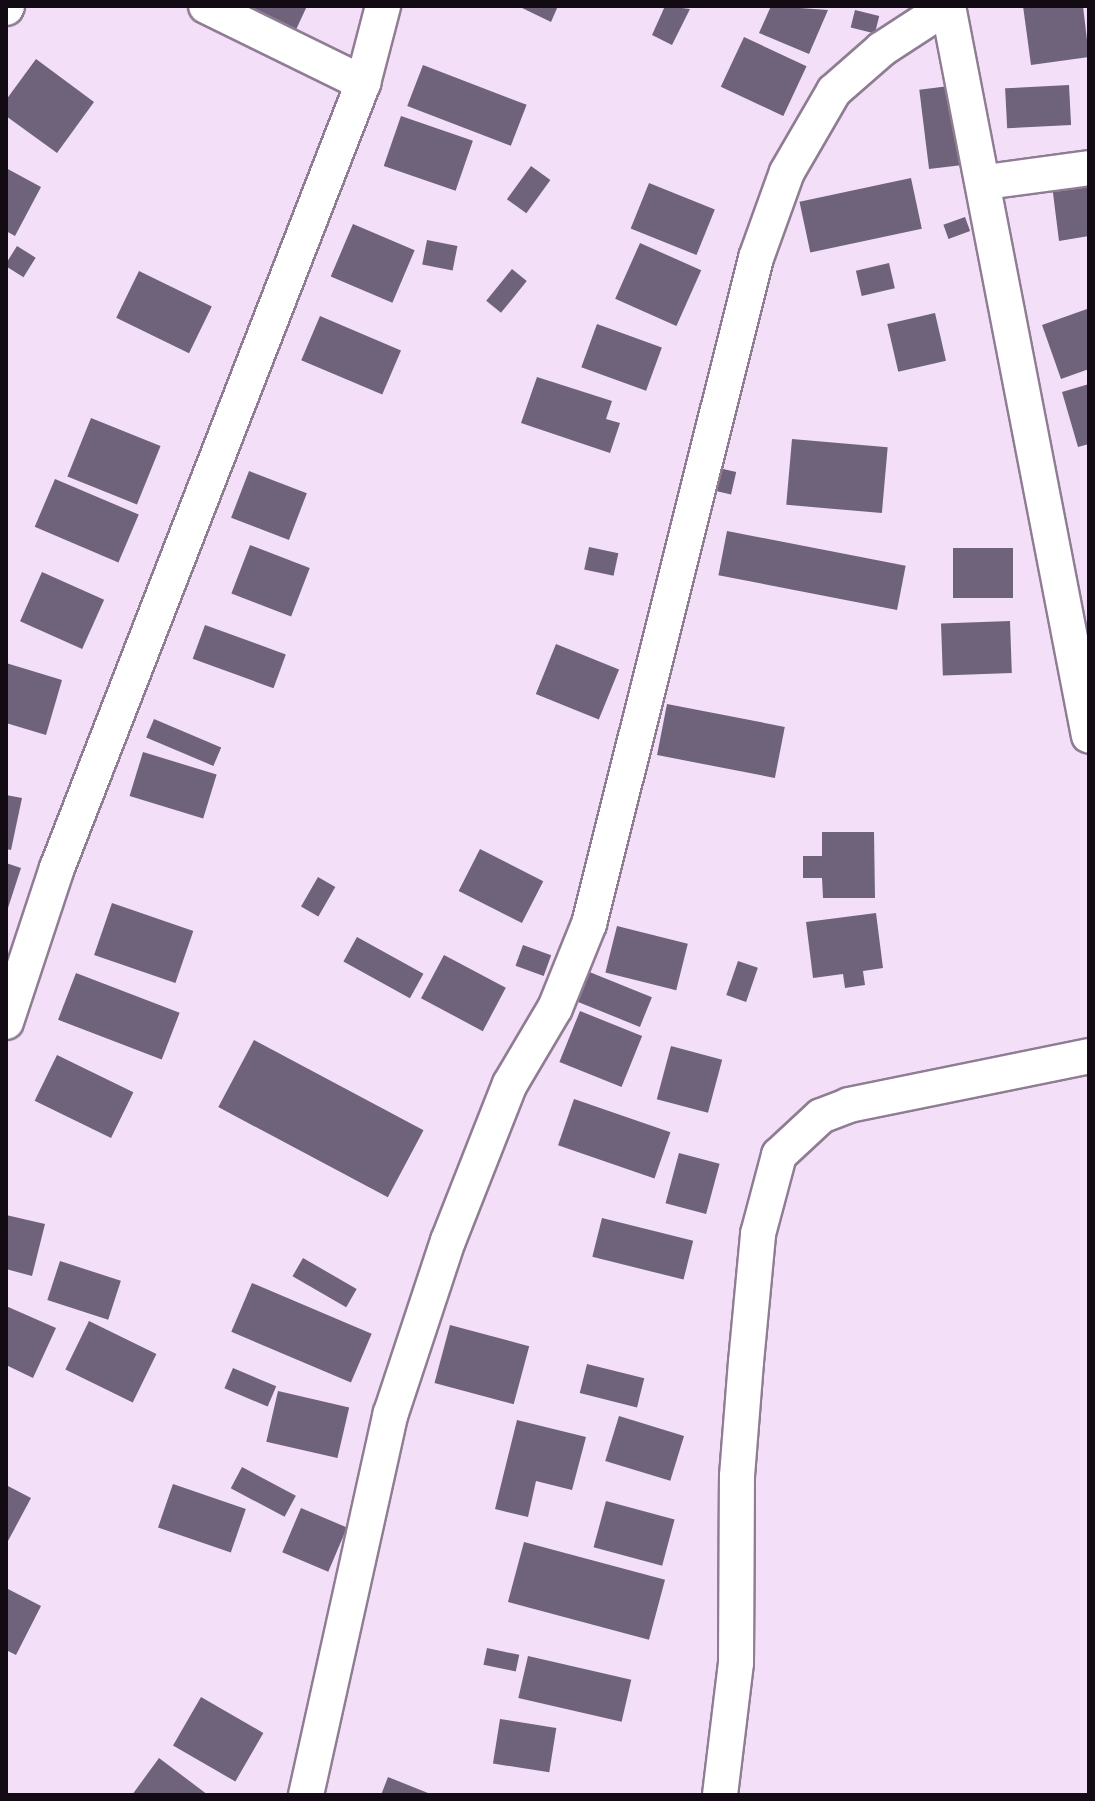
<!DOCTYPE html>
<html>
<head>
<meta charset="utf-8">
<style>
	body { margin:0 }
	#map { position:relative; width:1095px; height:1801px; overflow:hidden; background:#f4dff8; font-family:"Work Sans",sans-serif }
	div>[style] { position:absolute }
	.building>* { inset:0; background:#6e637b; transform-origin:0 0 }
	.roads { filter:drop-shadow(2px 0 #8f7d93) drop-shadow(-2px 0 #8f7d93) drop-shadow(0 2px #8f7d93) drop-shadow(0 -2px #8f7d93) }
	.minor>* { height:34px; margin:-17px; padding:0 17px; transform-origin:17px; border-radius:17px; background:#fff }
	span { translate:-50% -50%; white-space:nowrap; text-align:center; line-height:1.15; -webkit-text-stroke:6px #fceffe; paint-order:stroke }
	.frame { position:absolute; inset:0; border:8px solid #120b13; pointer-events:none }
</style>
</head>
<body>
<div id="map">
	<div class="building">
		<i style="clip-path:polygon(237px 6px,307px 6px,294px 34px)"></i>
		<i style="clip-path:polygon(518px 6px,558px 6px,551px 22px)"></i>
		<i style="clip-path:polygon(665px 6px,690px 9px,672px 45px,652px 35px)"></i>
		<i style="clip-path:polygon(771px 6px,828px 10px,809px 54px,759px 33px)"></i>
		<i style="clip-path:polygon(1023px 6px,1083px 6px,1089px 57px,1031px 65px)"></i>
		<i style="left:855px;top:10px;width:25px;height:18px;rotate:14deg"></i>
		<i style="left:744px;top:37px;width:69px;height:55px;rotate:25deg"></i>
		<i style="clip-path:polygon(36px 59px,94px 102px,57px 153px,6px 116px,6px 100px)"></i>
		<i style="left:423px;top:65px;width:111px;height:44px;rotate:21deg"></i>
		<i style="left:957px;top:85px;width:80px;height:38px;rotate:83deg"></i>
		<i style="left:1069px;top:85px;width:40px;height:64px;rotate:87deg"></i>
		<i style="left:401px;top:116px;width:76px;height:53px;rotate:19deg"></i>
		<i style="left:531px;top:166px;width:24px;height:41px;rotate:36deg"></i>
		<i style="clip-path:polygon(6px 168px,41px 187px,15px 236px,6px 231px)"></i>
		<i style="left:911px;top:178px;width:52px;height:114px;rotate:78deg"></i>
		<i style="clip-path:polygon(1089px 180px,1089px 236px,1059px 241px,1052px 185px)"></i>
		<i style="left:649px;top:183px;width:71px;height:49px;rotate:22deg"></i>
		<i style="left:965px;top:217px;width:15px;height:23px;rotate:70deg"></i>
		<i style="left:353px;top:224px;width:67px;height:57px;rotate:23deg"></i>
		<i style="left:427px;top:240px;width:31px;height:25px;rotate:11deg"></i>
		<i style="left:640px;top:243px;width:67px;height:61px;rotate:24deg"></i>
		<i style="left:17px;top:246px;width:22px;height:23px;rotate:32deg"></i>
		<i style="left:889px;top:263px;width:26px;height:34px;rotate:77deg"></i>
		<i style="left:512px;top:269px;width:19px;height:41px;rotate:39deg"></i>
		<i style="left:139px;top:271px;width:81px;height:52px;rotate:26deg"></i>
		<i style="clip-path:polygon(1087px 309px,1089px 369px,1061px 379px,1042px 325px)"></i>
		<i style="left:935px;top:313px;width:49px;height:49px;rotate:77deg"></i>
		<i style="left:320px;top:316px;width:88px;height:48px;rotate:23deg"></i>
		<i style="left:597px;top:324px;width:69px;height:46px;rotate:20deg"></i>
		<i style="clip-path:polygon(537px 377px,612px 401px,606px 419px,620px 423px,610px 453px,521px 423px)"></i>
		<i style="clip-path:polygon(1089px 384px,1089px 444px,1078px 447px,1062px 392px)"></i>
		<i style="left:91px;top:418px;width:75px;height:63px;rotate:22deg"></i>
		<i style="left:792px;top:439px;width:96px;height:66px;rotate:5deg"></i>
		<i style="left:706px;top:465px;width:31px;height:23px;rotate:13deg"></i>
		<i style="left:249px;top:471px;width:62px;height:50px;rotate:21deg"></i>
		<i style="left:55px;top:479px;width:91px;height:52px;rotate:23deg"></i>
		<i style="left:727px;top:531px;width:182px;height:45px;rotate:11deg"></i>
		<i style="left:250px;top:545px;width:64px;height:52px;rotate:21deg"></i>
		<i style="left:589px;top:547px;width:30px;height:23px;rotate:12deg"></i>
		<i style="left:953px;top:548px;width:60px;height:50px"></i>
		<i style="left:42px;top:572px;width:68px;height:54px;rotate:24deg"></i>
		<i style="left:1010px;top:621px;width:52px;height:69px;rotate:88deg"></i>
		<i style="left:205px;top:625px;width:86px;height:36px;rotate:20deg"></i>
		<i style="left:556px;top:644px;width:68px;height:54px;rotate:22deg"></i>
		<i style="clip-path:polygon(6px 663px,62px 680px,46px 735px,6px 723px)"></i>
		<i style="left:667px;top:704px;width:120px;height:52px;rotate:11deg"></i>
		<i style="left:154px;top:719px;width:73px;height:20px;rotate:23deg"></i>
		<i style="left:143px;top:752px;width:77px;height:46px;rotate:17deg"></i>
		<i style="clip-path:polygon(6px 795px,22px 798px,11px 850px,6px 849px)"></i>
		<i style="clip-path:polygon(822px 832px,874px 832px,875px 898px,823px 898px,822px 878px,803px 878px,803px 856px,822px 856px)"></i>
		<i style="left:480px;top:849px;width:71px;height:47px;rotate:27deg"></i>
		<i style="clip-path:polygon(6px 863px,21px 868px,7px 911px,6px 911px)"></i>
		<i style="left:318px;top:877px;width:20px;height:34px;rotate:30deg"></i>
		<i style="left:112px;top:903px;width:86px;height:55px;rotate:19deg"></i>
		<i style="clip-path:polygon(876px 913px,883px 968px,863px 971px,865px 985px,845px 988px,843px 974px,813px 978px,806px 922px)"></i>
		<i style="left:617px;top:926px;width:73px;height:48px;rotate:14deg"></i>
		<i style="left:357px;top:937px;width:76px;height:28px;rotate:29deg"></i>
		<i style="left:523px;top:945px;width:30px;height:22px;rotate:20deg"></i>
		<i style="left:444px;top:955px;width:70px;height:49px;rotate:28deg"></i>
		<i style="left:738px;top:961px;width:21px;height:36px;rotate:19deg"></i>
		<i style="left:587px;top:971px;width:70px;height:32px;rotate:22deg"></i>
		<i style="left:76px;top:973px;width:111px;height:50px;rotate:21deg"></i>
		<i style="left:580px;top:1011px;width:67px;height:55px;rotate:22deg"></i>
		<i style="left:254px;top:1040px;width:192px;height:76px;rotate:28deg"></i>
		<i style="left:671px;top:1046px;width:53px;height:55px;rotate:15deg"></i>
		<i style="left:57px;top:1055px;width:85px;height:51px;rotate:26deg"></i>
		<i style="left:574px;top:1099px;width:102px;height:49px;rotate:19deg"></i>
		<i style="left:679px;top:1153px;width:42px;height:52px;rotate:15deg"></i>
		<i style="clip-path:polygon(6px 1215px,45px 1224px,32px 1276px,6px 1269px)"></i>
		<i style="left:602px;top:1218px;width:94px;height:40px;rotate:14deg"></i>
		<i style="left:303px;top:1258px;width:62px;height:21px;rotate:30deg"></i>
		<i style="left:60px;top:1261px;width:64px;height:41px;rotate:18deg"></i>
		<i style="left:252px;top:1283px;width:130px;height:53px;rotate:23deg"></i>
		<i style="clip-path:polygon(6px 1306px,56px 1328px,33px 1378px,6px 1365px)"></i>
		<i style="left:89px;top:1321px;width:75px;height:54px;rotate:26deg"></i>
		<i style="left:450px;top:1325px;width:82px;height:60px;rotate:15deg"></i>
		<i style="left:587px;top:1364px;width:59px;height:30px;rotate:14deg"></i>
		<i style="left:233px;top:1368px;width:47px;height:22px;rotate:23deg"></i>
		<i style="left:278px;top:1391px;width:73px;height:52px;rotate:13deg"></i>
		<i style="left:619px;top:1416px;width:68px;height:47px;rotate:17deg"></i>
		<i style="clip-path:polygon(517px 1420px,586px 1437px,572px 1490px,536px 1481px,528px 1517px,495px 1509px)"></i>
		<i style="left:242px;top:1467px;width:61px;height:24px;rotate:28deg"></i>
		<i style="left:173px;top:1484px;width:77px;height:46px;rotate:19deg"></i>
		<i style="clip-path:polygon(6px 1485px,31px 1498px,8px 1541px,6px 1540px)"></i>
		<i style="left:606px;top:1501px;width:71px;height:48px;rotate:15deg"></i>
		<i style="left:301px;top:1508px;width:50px;height:48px;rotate:23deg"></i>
		<i style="left:524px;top:1542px;width:146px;height:62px;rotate:15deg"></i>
		<i style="clip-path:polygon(8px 1589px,41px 1606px,16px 1655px,6px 1650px)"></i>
		<i style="left:487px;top:1648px;width:33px;height:17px;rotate:12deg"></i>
		<i style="left:528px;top:1656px;width:106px;height:43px;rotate:13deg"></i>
		<i style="left:201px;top:1697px;width:72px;height:56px;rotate:30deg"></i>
		<i style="left:500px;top:1719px;width:57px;height:45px;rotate:9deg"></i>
		<i style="clip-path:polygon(159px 1758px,208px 1795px,132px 1795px)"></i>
		<i style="clip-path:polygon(388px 1777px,433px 1795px,381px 1795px)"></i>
	</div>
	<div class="roads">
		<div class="minor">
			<i style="left:206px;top:6px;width:175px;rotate:26.1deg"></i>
			<i style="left:948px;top:6px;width:743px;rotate:79.07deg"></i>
			<i style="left:6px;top:8px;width:2px;rotate:-63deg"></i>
			<i style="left:986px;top:182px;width:104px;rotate:-7.7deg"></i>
			<i style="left:6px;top:1022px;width:162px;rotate:-71.7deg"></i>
			<i style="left:57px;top:868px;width:843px;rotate:-68.7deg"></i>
			<i style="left:363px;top:83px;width:80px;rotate:-75.4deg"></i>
			<i style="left:306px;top:1795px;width:391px;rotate:-77.5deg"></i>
			<i style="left:391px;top:1413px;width:181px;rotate:-71.7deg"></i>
			<i style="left:448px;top:1241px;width:169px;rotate:-68.5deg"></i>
			<i style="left:510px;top:1084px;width:88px;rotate:-59.4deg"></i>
			<i style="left:555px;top:1008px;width:91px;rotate:-68deg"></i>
			<i style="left:589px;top:924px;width:687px;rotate:-75.92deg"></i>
			<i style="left:756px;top:258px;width:91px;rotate:-70.2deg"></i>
			<i style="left:787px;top:172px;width:94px;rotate:-59.9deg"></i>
			<i style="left:834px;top:91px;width:64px;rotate:-41.2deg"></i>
			<i style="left:882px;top:49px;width:79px;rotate:-33.1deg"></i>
			<i style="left:720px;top:1795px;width:133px;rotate:-83.1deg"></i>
			<i style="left:736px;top:1663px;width:187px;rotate:-89.7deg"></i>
			<i style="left:737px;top:1476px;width:114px;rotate:-85.5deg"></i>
			<i style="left:746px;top:1362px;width:129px;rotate:-84.6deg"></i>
			<i style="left:758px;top:1234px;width:82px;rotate:-75.1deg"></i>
			<i style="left:779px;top:1155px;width:57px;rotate:-42.9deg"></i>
			<i style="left:821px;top:1116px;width:30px;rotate:-21deg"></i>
			<i style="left:849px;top:1105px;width:245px;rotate:-11.5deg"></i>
		</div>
	</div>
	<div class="frame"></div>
</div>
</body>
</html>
